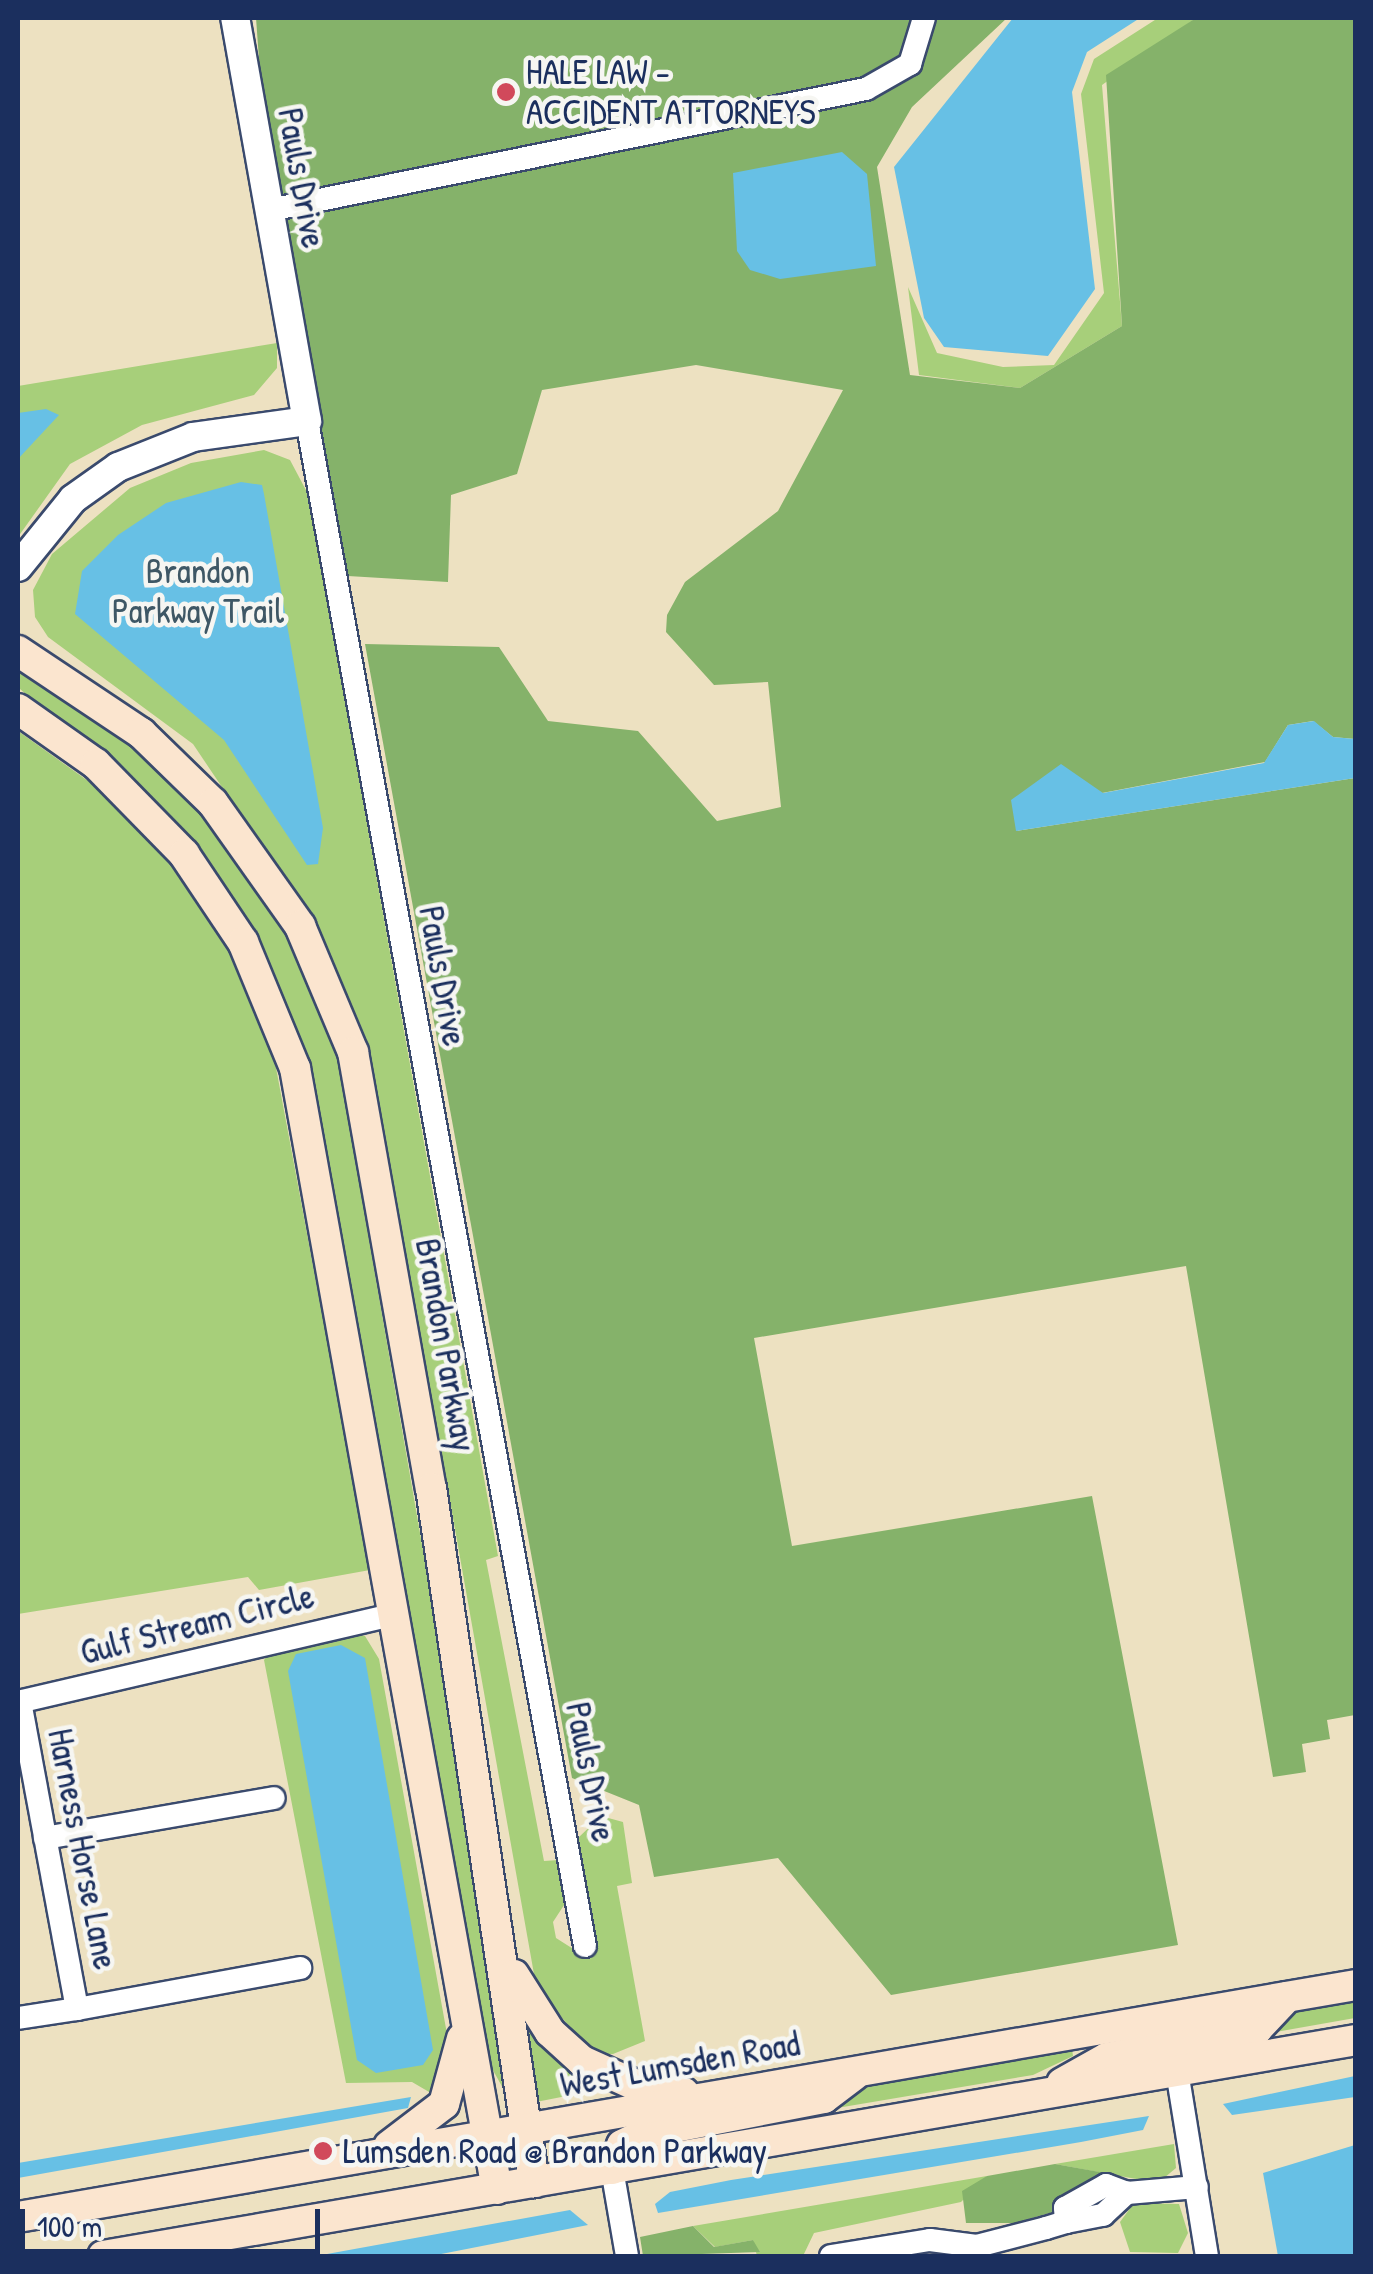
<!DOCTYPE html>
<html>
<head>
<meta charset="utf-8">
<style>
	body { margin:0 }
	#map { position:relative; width:1373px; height:2274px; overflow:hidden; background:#ede1c1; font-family:"Patrick Hand",sans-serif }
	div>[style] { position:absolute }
	.green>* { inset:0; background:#a7cf7a }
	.forest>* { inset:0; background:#85b26a }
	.water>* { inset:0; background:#67c0e5 }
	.roads { filter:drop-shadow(2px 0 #3a4a6d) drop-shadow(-2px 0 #3a4a6d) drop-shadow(0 2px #3a4a6d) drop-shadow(0 -2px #3a4a6d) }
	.minor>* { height:22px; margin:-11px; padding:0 11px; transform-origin:11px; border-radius:11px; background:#fff }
	.tertiary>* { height:28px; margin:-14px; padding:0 14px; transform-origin:14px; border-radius:14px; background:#fff }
	.secondary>* { height:30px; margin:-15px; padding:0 15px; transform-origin:15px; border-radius:15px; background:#fbe5cf }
	.dots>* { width:28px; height:28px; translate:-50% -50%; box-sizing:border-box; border:5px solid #f6f6f2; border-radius:50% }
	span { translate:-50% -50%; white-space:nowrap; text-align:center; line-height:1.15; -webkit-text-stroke:9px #f6f6f2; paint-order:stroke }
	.poi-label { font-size:35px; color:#1b2f5e }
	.left { translate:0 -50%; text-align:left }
	.street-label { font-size:35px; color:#1b2f5e }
	.park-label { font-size:35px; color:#3e5765 }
	.frame { position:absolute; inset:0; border:20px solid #1b2f5e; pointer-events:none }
	.scale { position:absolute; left:20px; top:2209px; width:300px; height:45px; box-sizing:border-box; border:5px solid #1b2f5e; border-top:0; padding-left:12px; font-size:30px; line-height:35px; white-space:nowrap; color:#1b2f5e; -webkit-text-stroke:8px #f6f6f2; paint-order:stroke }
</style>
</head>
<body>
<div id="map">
	<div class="green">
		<i style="clip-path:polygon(1158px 18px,1196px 18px,1102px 85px,1122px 326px,1020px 388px,919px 375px,908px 287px,937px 353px,1003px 367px,1054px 365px,1104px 293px,1081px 94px,1094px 59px)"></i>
		<i style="clip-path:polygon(277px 343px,277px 368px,254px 395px,142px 425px,70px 464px,18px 537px,18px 386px)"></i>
		<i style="clip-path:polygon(264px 450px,290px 460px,308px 494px,498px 1556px,486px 1560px,544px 1861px,559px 1860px,566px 1902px,553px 1922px,556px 1938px,578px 1952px,597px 1948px,578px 1838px,601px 1816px,623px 1822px,632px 1883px,617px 1886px,645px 2041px,613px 2054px,595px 2054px,537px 1991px,380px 1107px,355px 1021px,314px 924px,193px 744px,48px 637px,35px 617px,33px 590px,52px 554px,130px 488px,191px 463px)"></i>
		<i style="clip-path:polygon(18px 671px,89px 706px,195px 799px,297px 946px,333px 1032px,511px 2057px,504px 2090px,485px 2056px,324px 1141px,297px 1034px,251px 931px,176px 825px,20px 689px)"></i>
		<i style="clip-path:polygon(18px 731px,126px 808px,215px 923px,271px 1041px,370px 1570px,259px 1590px,248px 1577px,18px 1614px)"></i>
		<i style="clip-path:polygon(351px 1633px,365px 1636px,379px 1659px,447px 2034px,436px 2096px,412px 2082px,346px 2083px,264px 1660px,273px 1649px)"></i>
		<i style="clip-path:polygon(1355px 2001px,1355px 2018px,1224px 2041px,1292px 2011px)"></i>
		<i style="clip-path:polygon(524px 2025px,572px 2071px,602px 2089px,536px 2102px)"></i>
		<i style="clip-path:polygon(1072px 2049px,1073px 2056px,1033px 2075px,837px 2108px,868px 2083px)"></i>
		<i style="clip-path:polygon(1174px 2144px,1176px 2168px,1158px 2183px,1055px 2164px)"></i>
		<i style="clip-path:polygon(987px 2176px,961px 2202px,814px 2233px,803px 2256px,757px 2256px,753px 2240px,715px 2247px,693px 2226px)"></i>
		<i style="clip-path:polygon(1134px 2203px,1179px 2204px,1188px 2233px,1178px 2253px,1130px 2252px,1120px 2222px)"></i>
	</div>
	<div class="forest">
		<i style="clip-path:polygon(256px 18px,1007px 18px,912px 107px,877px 167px,910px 375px,1020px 388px,1122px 326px,1106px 75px,1196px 18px,1355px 18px,1355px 739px,1333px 737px,1313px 721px,1288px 725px,1265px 762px,1102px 793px,1016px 831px,1355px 778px,1355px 1715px,1327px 1720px,1330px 1739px,1302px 1744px,1306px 1772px,1273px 1777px,1186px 1266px,754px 1338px,792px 1546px,1092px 1496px,1178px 1945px,891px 1995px,778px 1858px,654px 1877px,639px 1805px,572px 1778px,365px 644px,499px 647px,548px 721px,638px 731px,717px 821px,781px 807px,768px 682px,714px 685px,666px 632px,667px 615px,685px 582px,778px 511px,843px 390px,696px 365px,542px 390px,517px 474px,451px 495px,448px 582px,348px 576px,270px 210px)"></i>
		<i style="clip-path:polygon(1055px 2164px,1122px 2176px,1101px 2177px,1053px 2212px,1015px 2223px,966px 2223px,962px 2191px,987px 2176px)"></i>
		<i style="clip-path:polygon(693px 2226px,714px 2247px,753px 2240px,760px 2252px,643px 2256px,640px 2237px)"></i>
	</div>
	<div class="water">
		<i style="clip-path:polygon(1013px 18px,1140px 18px,1087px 52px,1072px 92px,1095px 289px,1048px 356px,944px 347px,924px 318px,894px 167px)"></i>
		<i style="clip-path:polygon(842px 152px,867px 174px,876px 266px,780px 279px,750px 270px,737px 251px,733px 173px)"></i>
		<i style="clip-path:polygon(46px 409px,59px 415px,18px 459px,18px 413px)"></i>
		<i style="clip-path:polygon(241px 482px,262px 485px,264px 494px,323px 828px,318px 864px,307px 865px,224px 740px,75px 614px,82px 571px,118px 535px,166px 503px)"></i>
		<i style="clip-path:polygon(1314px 721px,1333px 737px,1355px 739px,1355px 778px,1016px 831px,1011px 800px,1061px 764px,1103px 793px,1264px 763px,1288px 725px)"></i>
		<i style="clip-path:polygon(341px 1645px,365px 1658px,433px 2050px,423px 2065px,376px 2073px,357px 2060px,288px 1671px,296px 1654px)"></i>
		<i style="clip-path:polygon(1355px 2076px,1355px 2097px,1232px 2115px,1223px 2104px)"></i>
		<i style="clip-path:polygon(411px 2097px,408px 2108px,18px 2178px,18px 2163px)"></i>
		<i style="clip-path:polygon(1149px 2116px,1143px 2130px,1081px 2142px,658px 2213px,655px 2204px,670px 2192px,731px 2180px)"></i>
		<i style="clip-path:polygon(1355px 2145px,1355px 2256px,1278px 2256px,1263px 2173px)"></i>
		<i style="clip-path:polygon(570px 2210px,588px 2225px,431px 2256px,316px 2256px)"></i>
	</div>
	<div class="roads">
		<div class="minor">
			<i style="left:270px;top:210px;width:608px;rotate:-11.48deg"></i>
			<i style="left:866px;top:89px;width:51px;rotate:-29.6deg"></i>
			<i style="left:910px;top:64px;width:48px;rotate:-73.1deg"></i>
			<i style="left:307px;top:421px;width:1550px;rotate:79.67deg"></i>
			<i style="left:18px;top:1702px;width:387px;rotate:-13.1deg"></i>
			<i style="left:45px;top:1838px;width:232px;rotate:-9.9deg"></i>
			<i style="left:77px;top:2009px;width:227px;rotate:-10.4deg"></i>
			<i style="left:18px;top:2018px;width:60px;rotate:-8.7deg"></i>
			<i style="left:77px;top:2009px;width:313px;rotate:-100.5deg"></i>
			<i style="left:1177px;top:2071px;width:187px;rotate:80.8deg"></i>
			<i style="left:612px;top:2169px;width:88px;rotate:80.2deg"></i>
			<i style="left:1066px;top:2222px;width:38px;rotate:-11deg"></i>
			<i style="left:1103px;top:2215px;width:33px;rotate:-43deg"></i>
			<i style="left:831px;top:2256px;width:100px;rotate:-9.2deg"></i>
			<i style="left:930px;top:2240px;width:47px;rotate:7.3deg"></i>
			<i style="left:977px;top:2246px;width:71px;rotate:-14.6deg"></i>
			<i style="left:1046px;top:2228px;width:21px;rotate:-17deg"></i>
			<i style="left:1066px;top:2222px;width:14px;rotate:-94deg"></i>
			<i style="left:1065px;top:2208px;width:47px;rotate:-29.3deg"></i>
			<i style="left:1106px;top:2185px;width:22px;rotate:21deg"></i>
			<i style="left:1127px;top:2193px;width:70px;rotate:-4.9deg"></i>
		</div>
		<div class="tertiary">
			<i style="left:18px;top:567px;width:87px;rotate:-51deg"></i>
			<i style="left:73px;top:499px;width:55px;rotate:-35.4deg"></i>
			<i style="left:118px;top:467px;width:81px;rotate:-21.8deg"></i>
			<i style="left:193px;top:437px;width:115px;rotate:-8deg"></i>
			<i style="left:307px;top:421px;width:409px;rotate:-100.1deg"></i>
		</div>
		<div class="secondary">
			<i style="left:18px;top:651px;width:148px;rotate:33.7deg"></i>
			<i style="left:141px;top:733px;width:100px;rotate:44.2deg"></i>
			<i style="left:213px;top:803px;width:151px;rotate:54.7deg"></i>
			<i style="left:300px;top:926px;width:137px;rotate:67.2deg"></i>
			<i style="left:353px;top:1052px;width:443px;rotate:79.9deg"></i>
			<i style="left:431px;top:1488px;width:702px;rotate:81.56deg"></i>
			<i style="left:18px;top:709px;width:95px;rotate:35.2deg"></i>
			<i style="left:96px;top:764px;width:126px;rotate:45.6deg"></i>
			<i style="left:184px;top:854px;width:106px;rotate:56.2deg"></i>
			<i style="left:243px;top:942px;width:136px;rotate:67.6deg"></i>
			<i style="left:295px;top:1068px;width:1139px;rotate:79.79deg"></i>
			<i style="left:514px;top:1975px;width:67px;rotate:57.7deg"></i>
			<i style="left:550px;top:2032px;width:43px;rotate:42.2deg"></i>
			<i style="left:582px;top:2061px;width:56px;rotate:24.3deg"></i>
			<i style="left:633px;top:2084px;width:52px;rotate:10deg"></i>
			<i style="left:1062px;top:2083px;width:51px;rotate:-29.1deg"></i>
			<i style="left:1107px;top:2058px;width:153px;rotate:-10.9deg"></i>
			<i style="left:1257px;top:2029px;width:44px;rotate:-46.8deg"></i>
			<i style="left:389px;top:2146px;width:69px;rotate:-37.4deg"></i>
			<i style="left:444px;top:2104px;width:68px;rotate:-74.7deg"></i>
			<i style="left:612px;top:2169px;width:26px;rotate:-67deg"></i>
			<i style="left:622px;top:2145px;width:30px;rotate:-26deg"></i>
			<i style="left:649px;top:2132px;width:178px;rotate:-11deg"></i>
			<i style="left:824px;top:2098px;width:38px;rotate:-37deg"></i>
			<i style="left:18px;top:2217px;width:1358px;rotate:-9.84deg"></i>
			<i style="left:103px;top:2256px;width:1271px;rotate:-9.78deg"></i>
		</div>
	</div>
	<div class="dots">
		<i style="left:506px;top:92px;background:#d1495b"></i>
		<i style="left:323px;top:2151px;background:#d1495b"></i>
	</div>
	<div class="poi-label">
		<span class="left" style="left:526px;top:92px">HALE LAW -<br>ACCIDENT ATTORNEYS</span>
		<span class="left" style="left:343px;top:2151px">Lumsden Road @ Brandon Parkway</span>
	</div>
	<div class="street-label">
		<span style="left:302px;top:178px;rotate:80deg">Pauls Drive</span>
		<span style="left:443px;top:976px;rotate:80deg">Pauls Drive</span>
		<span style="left:446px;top:1345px;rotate:80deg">Brandon Parkway</span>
		<span style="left:197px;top:1624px;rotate:-14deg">Gulf Stream Circle</span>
		<span style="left:591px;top:1772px;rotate:79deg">Pauls Drive</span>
		<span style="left:83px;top:1849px;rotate:79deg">Harness Horse Lane</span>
		<span style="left:680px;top:2064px;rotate:-10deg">West Lumsden Road</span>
	</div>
	<div class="park-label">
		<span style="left:198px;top:591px">Brandon<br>Parkway Trail</span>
	</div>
	<div class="frame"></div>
	<div class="scale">100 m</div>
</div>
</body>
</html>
